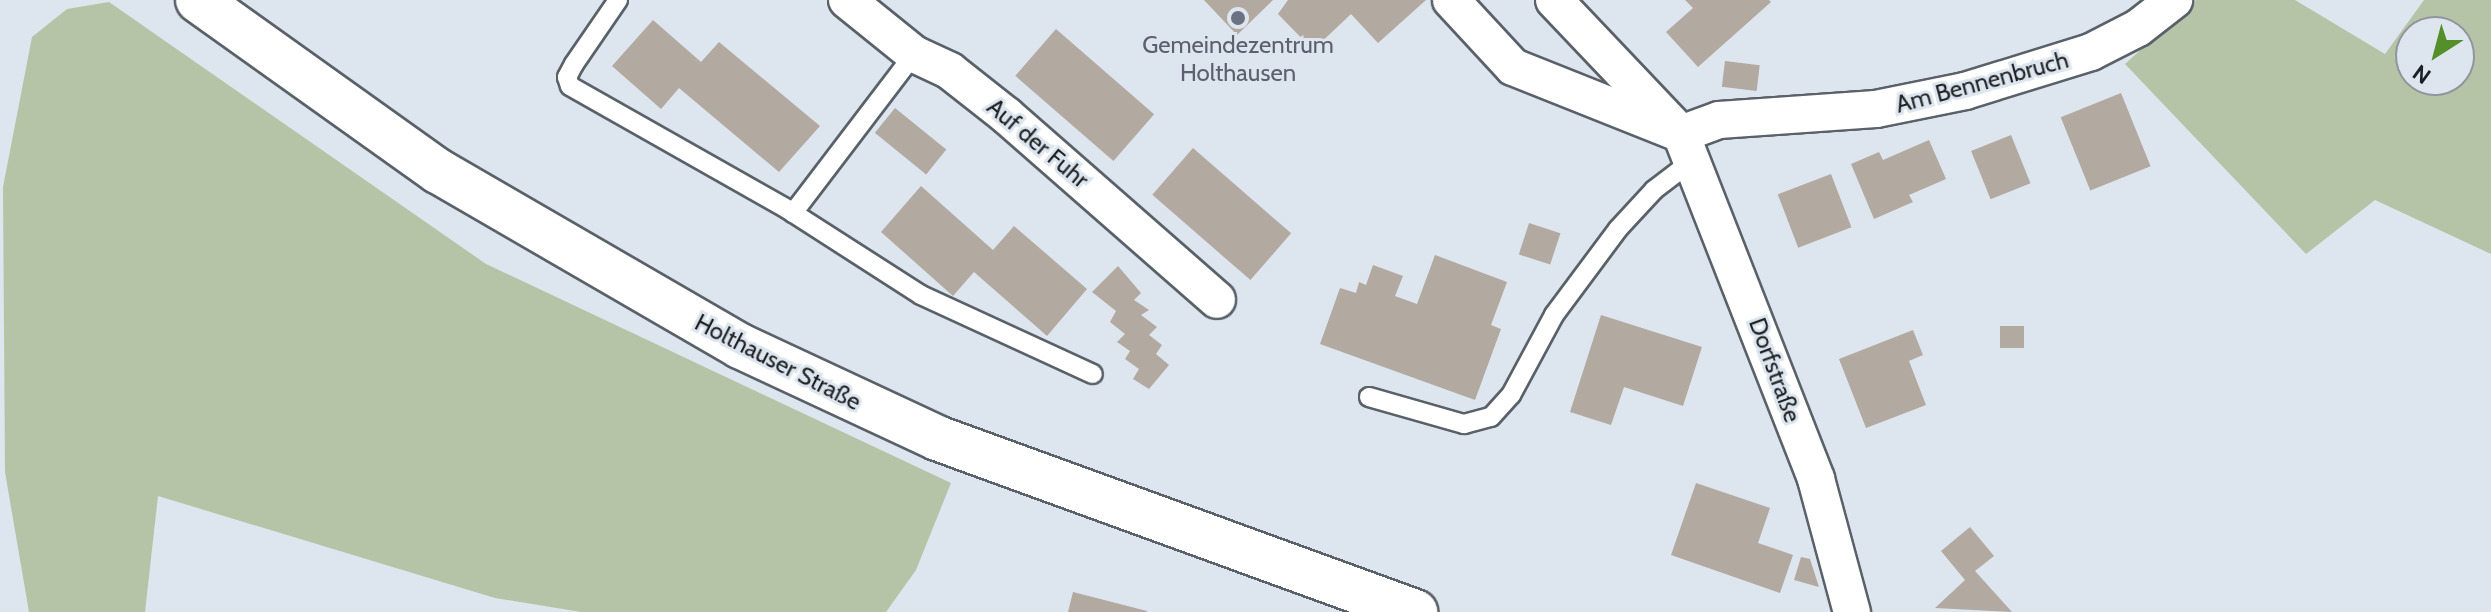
<!DOCTYPE html>
<html>
<head>
<meta charset="utf-8">
<style>
	body { margin:0 }
	#map { position:relative; width:2491px; height:612px; overflow:hidden; background:#dde5ee; font-family:Cabin,sans-serif }
	div>[style] { position:absolute }
	.green>* { inset:0; background:#b5c4a6 }
	.building>* { inset:0; background:#b2a9a1; transform-origin:0 0 }
	.roads { filter:drop-shadow(2px 0 #5a6169) drop-shadow(-2px 0 #5a6169) drop-shadow(0 2px #5a6169) drop-shadow(0 -2px #5a6169) }
	.service>* { height:18px; margin:-9px; padding:0 9px; transform-origin:9px; border-radius:9px; background:#fff }
	.minor>* { height:36px; margin:-18px; padding:0 18px; transform-origin:18px; border-radius:18px; background:#fff }
	.tertiary>* { height:44px; margin:-22px; padding:0 22px; transform-origin:22px; border-radius:22px; background:#fff }
	.dots>* { width:22px; height:22px; translate:-50% -50%; box-sizing:border-box; border:4px solid #dde5ee; border-radius:50% }
	span { translate:-50% -50%; white-space:nowrap; text-align:center; line-height:1.15; -webkit-text-stroke:6px #dde5ee; paint-order:stroke }
	.worship-label { font-size:24px; color:#5b616d }
	.street-label { font-size:24px; color:#1d2023 }
	.north { position:absolute; left:2395px; top:16px; width:80px; height:80px; box-sizing:border-box; background:#dde5ee; border:2px solid #90969d; border-radius:50%; rotate:216deg; font-size:22px; font-weight:700; line-height:32px; text-align:center; color:#1d2023 }
	.north::after { content:''; display:block; margin:auto; width:28px; height:36px; background:#558f2c; clip-path:polygon(50% 0,100% 100%,50% 72%,0 100%) }
</style>
</head>
<body>
<div id="map">
	<div class="green">
		<i style="clip-path:polygon(evenodd,2196px 0,2295px 0,2385px 54px,2424px 0,2491px 0,2491px 254px,2375px 200px,2306px 254px,2125px 64px,2196px 0,2411px 32px,2459px 32px,2459px 80px,2411px 80px,2411px 32px)"></i>
		<i style="clip-path:polygon(109px 2px,486px 264px,951px 483px,916px 570px,886px 612px,581px 612px,495px 598px,158px 496px,145px 612px,29px 612px,5px 472px,3px 187px,32px 37px,67px 9px)"></i>
	</div>
	<div class="building">
		<i style="clip-path:polygon(1204px 0,1273px 0,1237px 35px)"></i>
		<i style="clip-path:polygon(1288px 0,1426px 0,1378px 43px,1351px 14px,1313px 50px,1278px 14px)"></i>
		<i style="clip-path:polygon(1685px 0,1769px 0,1771px 2px,1698px 67px,1666px 32px,1693px 8px)"></i>
		<i style="clip-path:polygon(653px 20px,701px 62px,719px 42px,820px 126px,779px 172px,679px 88px,661px 109px,612px 66px)"></i>
		<i style="left:1056px;top:29px;width:130px;height:62px;rotate:41deg"></i>
		<i style="left:1725px;top:61px;width:35px;height:26px;rotate:7deg"></i>
		<i style="left:2121px;top:93px;width:79px;height:65px;rotate:68deg"></i>
		<i style="left:895px;top:108px;width:66px;height:32px;rotate:39deg"></i>
		<i style="left:2011px;top:135px;width:52px;height:43px;rotate:68deg"></i>
		<i style="clip-path:polygon(1929px 140px,1946px 179px,1909px 195px,1913px 202px,1874px 219px,1851px 164px,1879px 152px,1883px 160px)"></i>
		<i style="left:1193px;top:148px;width:130px;height:62px;rotate:41deg"></i>
		<i style="left:1831px;top:174px;width:57px;height:57px;rotate:69deg"></i>
		<i style="clip-path:polygon(921px 186px,993px 250px,1014px 226px,1087px 289px,1047px 336px,974px 272px,953px 296px,881px 232px)"></i>
		<i style="left:1529px;top:223px;width:33px;height:33px;rotate:18deg"></i>
		<i style="clip-path:polygon(1435px 255px,1507px 282px,1491px 325px,1501px 329px,1475px 400px,1320px 344px,1340px 288px,1356px 293px,1359px 282px,1366px 285px,1373px 265px,1403px 276px,1395px 296px,1417px 304px)"></i>
		<i style="clip-path:polygon(1118px 266px,1141px 293px,1134px 300px,1149px 310px,1141px 315px,1157px 327px,1149px 335px,1162px 345px,1156px 354px,1169px 365px,1149px 389px,1133px 379px,1139px 369px,1125px 359px,1130px 351px,1117px 342px,1125px 334px,1110px 322px,1116px 311px,1092px 292px)"></i>
		<i style="clip-path:polygon(1601px 315px,1702px 347px,1683px 406px,1624px 387px,1611px 425px,1570px 412px)"></i>
		<i style="left:2000px;top:326px;width:24px;height:22px"></i>
		<i style="clip-path:polygon(1913px 330px,1923px 355px,1909px 361px,1926px 405px,1866px 428px,1839px 359px)"></i>
		<i style="clip-path:polygon(1696px 483px,1770px 508px,1758px 543px,1793px 555px,1780px 593px,1671px 555px)"></i>
		<i style="clip-path:polygon(1970px 527px,1994px 556px,1975px 571px,2012px 612px,1935px 608px,1965px 580px,1941px 551px)"></i>
		<i style="clip-path:polygon(1801px 557px,1810px 559px,1819px 587px,1794px 580px)"></i>
		<i style="clip-path:polygon(1073px 592px,1147px 611px,1147px 612px,1068px 612px)"></i>
	</div>
	<div class="roads">
		<div class="service">
			<i style="left:618px;top:0;width:78px;rotate:124.5deg"></i>
			<i style="left:574px;top:64px;width:15px;rotate:118deg"></i>
			<i style="left:567px;top:77px;width:9px;rotate:72deg"></i>
			<i style="left:570px;top:86px;width:249px;rotate:29.5deg"></i>
			<i style="left:787px;top:209px;width:159px;rotate:32.7deg"></i>
			<i style="left:921px;top:295px;width:189px;rotate:24.7deg"></i>
			<i style="left:793px;top:213px;width:200px;rotate:-52.7deg"></i>
			<i style="left:1369px;top:397px;width:99px;rotate:15.9deg"></i>
			<i style="left:1464px;top:424px;width:28px;rotate:-15deg"></i>
			<i style="left:1491px;top:417px;width:30px;rotate:-48deg"></i>
			<i style="left:1511px;top:395px;width:91px;rotate:-61.7deg"></i>
			<i style="left:1554px;top:315px;width:107px;rotate:-53.3deg"></i>
			<i style="left:1618px;top:229px;width:53px;rotate:-47.3deg"></i>
			<i style="left:1654px;top:190px;width:48px;rotate:-37.3deg"></i>
		</div>
		<div class="minor">
			<i style="left:847px;top:0;width:86px;rotate:38.9deg"></i>
			<i style="left:914px;top:54px;width:40px;rotate:25deg"></i>
			<i style="left:950px;top:71px;width:73px;rotate:38.3deg"></i>
			<i style="left:1007px;top:116px;width:279px;rotate:41.2deg"></i>
			<i style="left:1451px;top:0;width:91px;rotate:47.2deg"></i>
			<i style="left:1513px;top:67px;width:181px;rotate:21.7deg"></i>
			<i style="left:1681px;top:134px;width:40px;rotate:-20.2deg"></i>
			<i style="left:1719px;top:120px;width:157px;rotate:-4deg"></i>
			<i style="left:1876px;top:109px;width:91px;rotate:-11.4deg"></i>
			<i style="left:1965px;top:91px;width:132px;rotate:-17.2deg"></i>
			<i style="left:2091px;top:52px;width:53px;rotate:-27.1deg"></i>
			<i style="left:2138px;top:28px;width:46px;rotate:-37.9deg"></i>
			<i style="left:1554px;top:0;width:185px;rotate:46.5deg"></i>
			<i style="left:1681px;top:134px;width:370px;rotate:68.6deg"></i>
			<i style="left:1816px;top:479px;width:138px;rotate:74.9deg"></i>
		</div>
		<div class="tertiary">
			<i style="left:198px;top:0;width:295px;rotate:35.5deg"></i>
			<i style="left:438px;top:171px;width:349px;rotate:30.1deg"></i>
			<i style="left:740px;top:346px;width:217px;rotate:25deg"></i>
			<i style="left:937px;top:438px;width:509px;rotate:20deg"></i>
		</div>
	</div>
	<div class="dots">
		<i style="left:1238px;top:18px;background:#6b7280"></i>
	</div>
	<div class="worship-label">
		<span style="left:1238px;top:59px">Gemeindezentrum<br>Holthausen</span>
	</div>
	<div class="street-label">
		<span style="left:1982px;top:82px;rotate:-15deg">Am Bennenbruch</span>
		<span style="left:1038px;top:143px;rotate:40deg">Auf der Fuhr</span>
		<span style="left:778px;top:362px;rotate:27deg">Holthauser Straße</span>
		<span style="left:1775px;top:370px;rotate:70deg">Dorfstraße</span>
	</div>
	<div class="north">N</div>
</div>
</body>
</html>
